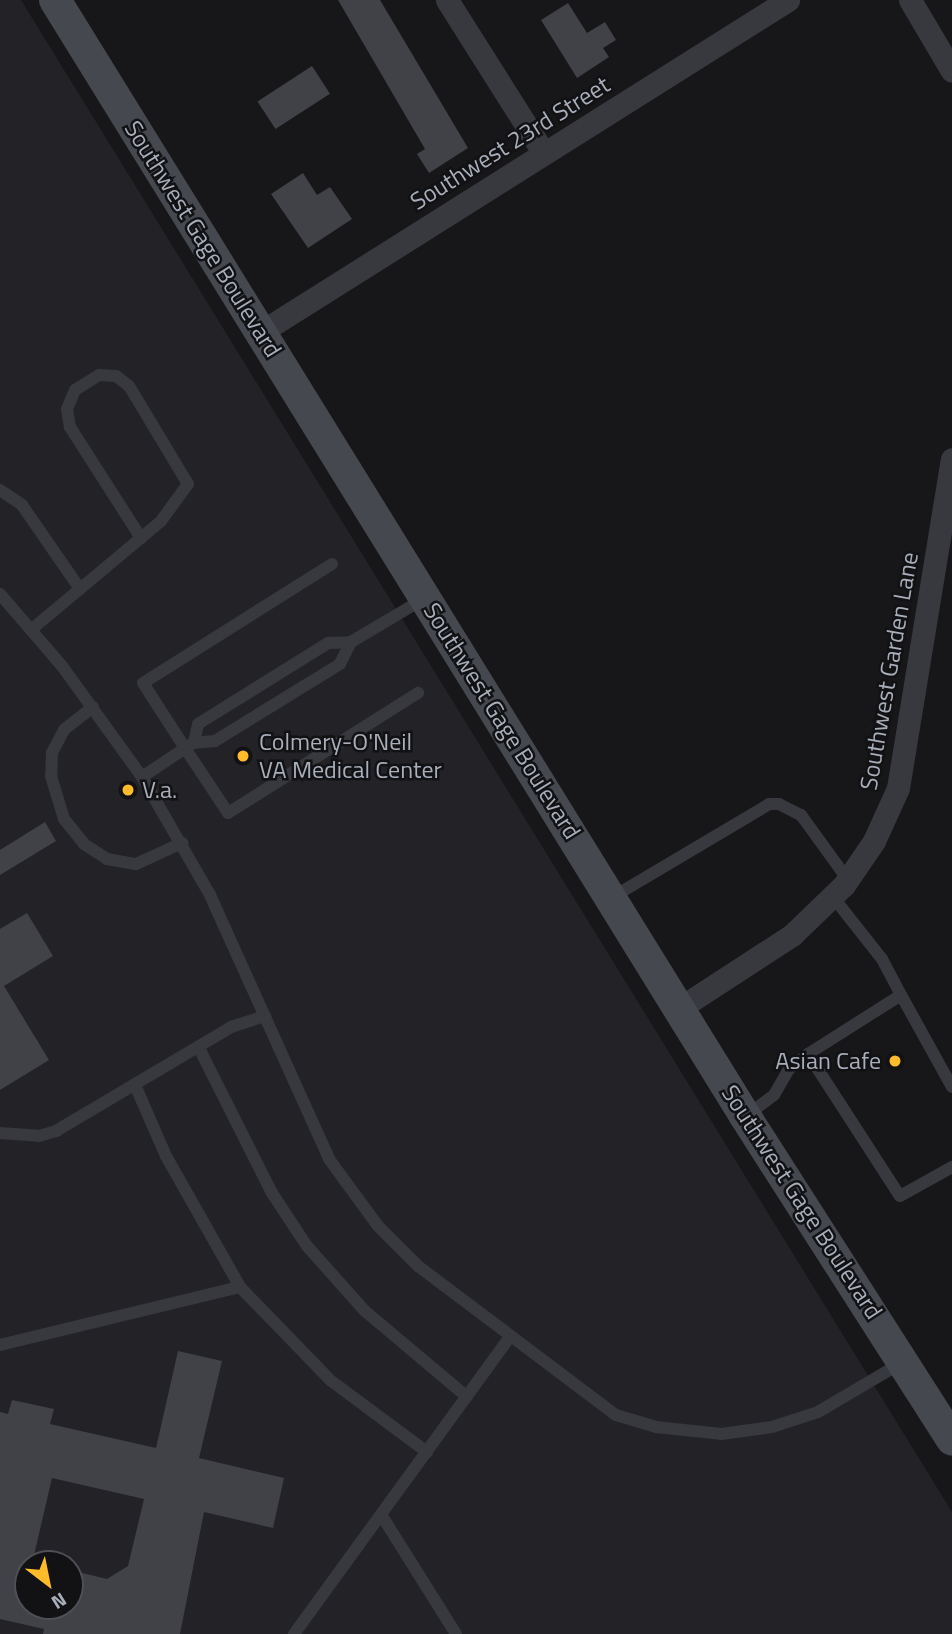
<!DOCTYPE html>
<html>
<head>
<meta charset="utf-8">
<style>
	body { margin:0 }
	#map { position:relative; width:952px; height:1634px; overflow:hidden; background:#17171a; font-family:"Titillium Web",sans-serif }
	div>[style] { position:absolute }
	.built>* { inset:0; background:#232327 }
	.building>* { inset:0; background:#414247; transform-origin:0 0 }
	.lane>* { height:12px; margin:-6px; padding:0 6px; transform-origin:6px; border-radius:6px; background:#38393f }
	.street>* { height:23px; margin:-11.5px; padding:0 11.5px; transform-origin:11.5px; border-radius:11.5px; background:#38393f }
	.secondary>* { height:32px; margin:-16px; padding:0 16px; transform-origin:16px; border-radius:16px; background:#46484f }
	.dots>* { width:19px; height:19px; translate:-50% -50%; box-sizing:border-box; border:4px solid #121215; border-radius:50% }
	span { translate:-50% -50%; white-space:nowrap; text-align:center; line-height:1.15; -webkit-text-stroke:5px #121215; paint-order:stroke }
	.street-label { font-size:24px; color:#a8aeba }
	.poi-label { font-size:24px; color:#a8aeba }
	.left { translate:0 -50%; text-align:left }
	.right { translate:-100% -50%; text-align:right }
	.north { position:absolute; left:14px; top:1550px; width:70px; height:70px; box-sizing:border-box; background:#121215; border:2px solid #4e5057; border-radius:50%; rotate:148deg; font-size:19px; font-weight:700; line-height:28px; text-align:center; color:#a8aeba }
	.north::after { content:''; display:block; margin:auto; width:24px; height:32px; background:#ffbb2a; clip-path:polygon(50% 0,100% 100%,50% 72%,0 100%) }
</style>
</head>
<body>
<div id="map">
	<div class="built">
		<i style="clip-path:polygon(evenodd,0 0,21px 0,952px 1512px,952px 1634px,0 1634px,0 0,28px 1564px,70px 1564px,70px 1606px,28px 1606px,28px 1564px)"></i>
	</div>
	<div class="building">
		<i style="clip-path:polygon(338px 0,380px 0,468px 148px,429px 173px,417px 154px,425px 149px)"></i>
		<i style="clip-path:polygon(568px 3px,587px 33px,605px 22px,616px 40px,603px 48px,609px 57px,577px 78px,541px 20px)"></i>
		<i style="left:312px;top:66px;width:33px;height:65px;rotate:57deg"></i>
		<i style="clip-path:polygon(303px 173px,317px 195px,330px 187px,352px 219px,308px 248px,271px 194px)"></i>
		<i style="clip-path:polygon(45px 822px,56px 841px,0 875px,0 850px)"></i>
		<i style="clip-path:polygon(27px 913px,53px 956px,4px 986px,49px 1060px,0 1090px,0 929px)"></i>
		<i style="clip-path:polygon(evenodd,178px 1351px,222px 1361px,199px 1458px,284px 1478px,273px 1528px,204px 1512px,180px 1634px,43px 1634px,44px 1629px,0 1619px,0 1412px,8px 1414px,12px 1400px,54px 1409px,50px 1424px,156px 1448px,178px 1351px,52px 1478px,144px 1499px,128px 1566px,107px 1579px,70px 1570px,70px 1606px,28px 1606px,28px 1564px,32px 1564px,52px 1478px)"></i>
	</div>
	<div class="lane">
		<i style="left:0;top:490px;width:27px;rotate:34deg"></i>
		<i style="left:22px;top:505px;width:102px;rotate:55.4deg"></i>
		<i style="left:332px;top:564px;width:223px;rotate:147.8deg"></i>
		<i style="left:143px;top:683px;width:77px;rotate:57.1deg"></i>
		<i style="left:185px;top:748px;width:78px;rotate:56.5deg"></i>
		<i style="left:228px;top:813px;width:225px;rotate:-32.3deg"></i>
		<i style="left:0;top:594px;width:95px;rotate:49.3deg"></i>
		<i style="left:62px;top:666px;width:137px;rotate:54.2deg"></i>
		<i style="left:142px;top:777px;width:136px;rotate:60deg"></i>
		<i style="left:210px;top:895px;width:290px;rotate:65.7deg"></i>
		<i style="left:329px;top:1159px;width:83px;rotate:53.8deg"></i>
		<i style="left:378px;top:1226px;width:57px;rotate:45deg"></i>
		<i style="left:418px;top:1266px;width:248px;rotate:37deg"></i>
		<i style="left:616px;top:1415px;width:42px;rotate:16.7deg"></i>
		<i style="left:656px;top:1427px;width:65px;rotate:6.1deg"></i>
		<i style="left:721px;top:1434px;width:51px;rotate:-7.8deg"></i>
		<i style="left:772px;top:1427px;width:48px;rotate:-18.1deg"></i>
		<i style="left:818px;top:1412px;width:99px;rotate:-30.5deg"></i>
		<i style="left:32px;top:629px;width:168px;rotate:-39.9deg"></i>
		<i style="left:161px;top:521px;width:46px;rotate:-53.9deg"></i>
		<i style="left:188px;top:484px;width:114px;rotate:-121deg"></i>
		<i style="left:129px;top:386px;width:16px;rotate:-142deg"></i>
		<i style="left:116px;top:376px;width:17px;rotate:-177deg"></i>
		<i style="left:99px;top:375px;width:28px;rotate:148deg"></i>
		<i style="left:75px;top:390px;width:21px;rotate:113deg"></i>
		<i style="left:67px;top:409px;width:18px;rotate:81deg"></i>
		<i style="left:70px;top:427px;width:132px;rotate:57.4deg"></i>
		<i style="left:351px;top:642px;width:25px;rotate:117deg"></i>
		<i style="left:340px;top:664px;width:147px;rotate:148.4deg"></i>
		<i style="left:215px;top:741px;width:21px;rotate:175deg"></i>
		<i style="left:194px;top:743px;width:19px;rotate:-78deg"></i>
		<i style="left:198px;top:724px;width:153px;rotate:-31.9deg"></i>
		<i style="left:328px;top:643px;width:23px;rotate:-2deg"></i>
		<i style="left:351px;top:642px;width:86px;rotate:-30.7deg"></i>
		<i style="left:93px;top:707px;width:37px;rotate:142deg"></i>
		<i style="left:64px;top:730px;width:26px;rotate:118deg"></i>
		<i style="left:52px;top:753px;width:23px;rotate:92deg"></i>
		<i style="left:51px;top:776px;width:45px;rotate:73.2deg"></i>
		<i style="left:64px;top:819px;width:32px;rotate:51deg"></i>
		<i style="left:84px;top:844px;width:27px;rotate:33deg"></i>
		<i style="left:107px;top:859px;width:29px;rotate:10deg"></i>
		<i style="left:136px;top:864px;width:51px;rotate:-24.5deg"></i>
		<i style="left:142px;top:777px;width:58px;rotate:-33.7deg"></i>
		<i style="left:611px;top:898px;width:184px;rotate:-30.7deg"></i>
		<i style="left:769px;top:804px;width:10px"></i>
		<i style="left:779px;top:804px;width:25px;rotate:27deg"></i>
		<i style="left:801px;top:815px;width:80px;rotate:54.1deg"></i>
		<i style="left:901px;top:995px;width:105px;rotate:61deg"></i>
		<i style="left:199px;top:1048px;width:162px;rotate:63.3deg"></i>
		<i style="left:272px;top:1193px;width:64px;rotate:56.6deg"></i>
		<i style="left:307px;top:1246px;width:87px;rotate:48.3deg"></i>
		<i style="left:365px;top:1311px;width:133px;rotate:40.1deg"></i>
		<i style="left:808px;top:1054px;width:110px;rotate:-32.4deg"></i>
		<i style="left:901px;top:995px;width:41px;rotate:-117.8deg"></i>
		<i style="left:882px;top:959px;width:79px;rotate:-128.3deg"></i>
		<i style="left:135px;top:1085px;width:77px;rotate:66.4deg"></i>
		<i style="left:166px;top:1156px;width:150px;rotate:60.5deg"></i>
		<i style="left:746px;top:1116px;width:35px;rotate:-37deg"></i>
		<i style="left:774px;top:1095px;width:30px;rotate:-60deg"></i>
		<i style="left:789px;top:1069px;width:24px;rotate:-38deg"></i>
		<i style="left:808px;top:1054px;width:169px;rotate:57.1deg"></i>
		<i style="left:900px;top:1196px;width:60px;rotate:-29.1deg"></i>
		<i style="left:0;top:1133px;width:39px;rotate:4deg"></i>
		<i style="left:39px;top:1136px;width:18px;rotate:-16deg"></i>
		<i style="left:56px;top:1131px;width:204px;rotate:-30.7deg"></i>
		<i style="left:231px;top:1027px;width:36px;rotate:-18deg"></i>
		<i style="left:0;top:1345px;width:247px;rotate:-13.6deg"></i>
		<i style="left:240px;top:1287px;width:129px;rotate:45.9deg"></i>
		<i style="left:330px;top:1380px;width:121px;rotate:36.6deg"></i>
		<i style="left:382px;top:1516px;width:139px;rotate:57.9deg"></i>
		<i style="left:294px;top:1634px;width:367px;rotate:-54deg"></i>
	</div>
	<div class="street">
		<i style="left:447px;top:0;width:180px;rotate:57.7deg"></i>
		<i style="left:910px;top:0;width:82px;rotate:59.4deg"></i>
		<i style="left:261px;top:332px;width:623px;rotate:-32.21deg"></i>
		<i style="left:680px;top:1008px;width:134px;rotate:-33.1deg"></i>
		<i style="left:792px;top:935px;width:72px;rotate:-43.9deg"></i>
		<i style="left:844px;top:885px;width:53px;rotate:-55.7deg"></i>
		<i style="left:874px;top:841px;width:58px;rotate:-65.6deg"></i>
		<i style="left:898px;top:788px;width:333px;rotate:-80.7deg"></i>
	</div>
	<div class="secondary">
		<i style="left:55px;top:0;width:1312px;rotate:58.27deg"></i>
		<i style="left:745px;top:1116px;width:384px;rotate:57.4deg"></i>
	</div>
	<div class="dots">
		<i style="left:243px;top:756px;background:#ffbb2a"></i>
		<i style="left:128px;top:790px;background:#ffbb2a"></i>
		<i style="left:895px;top:1061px;background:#ffbb2a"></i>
	</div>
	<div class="street-label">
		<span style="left:510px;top:143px;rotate:-32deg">Southwest 23rd Street</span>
		<span style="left:203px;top:239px;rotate:58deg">Southwest Gage Boulevard</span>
		<span style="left:889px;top:671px;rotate:-80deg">Southwest Garden Lane</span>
		<span style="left:502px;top:721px;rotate:58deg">Southwest Gage Boulevard</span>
		<span style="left:802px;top:1202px;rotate:57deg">Southwest Gage Boulevard</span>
	</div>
	<div class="poi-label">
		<span class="left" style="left:259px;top:756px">Colmery-O'Neil<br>VA Medical Center</span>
		<span class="left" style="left:142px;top:790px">V.a.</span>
		<span class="right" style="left:881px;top:1061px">Asian Cafe</span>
	</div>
	<div class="north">N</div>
</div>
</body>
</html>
